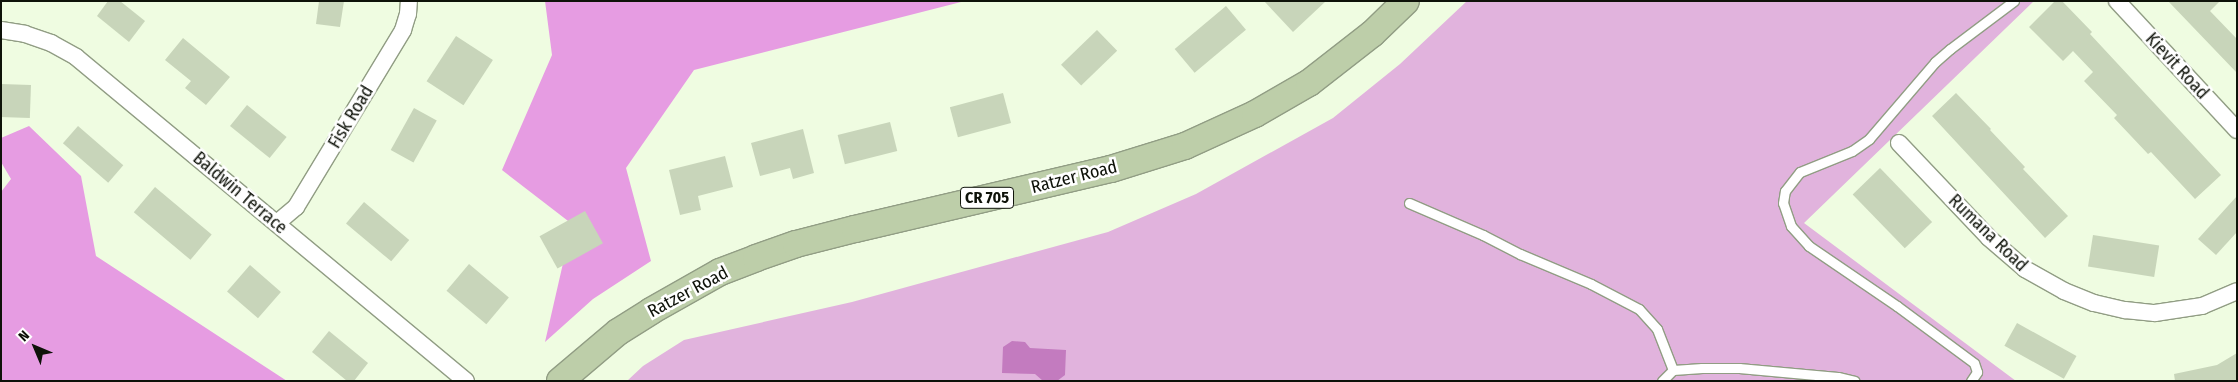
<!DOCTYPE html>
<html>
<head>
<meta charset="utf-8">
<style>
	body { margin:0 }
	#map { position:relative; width:2238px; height:382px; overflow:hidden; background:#effce1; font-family:"Fira Sans Condensed",sans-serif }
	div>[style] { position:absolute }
	.green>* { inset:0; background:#e1b3dd }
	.forest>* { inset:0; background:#e69ce2 }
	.water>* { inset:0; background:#c37bbf }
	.building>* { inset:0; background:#c8d5ba; transform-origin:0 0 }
	.roads { filter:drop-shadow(1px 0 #919d84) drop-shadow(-1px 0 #919d84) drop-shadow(0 1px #919d84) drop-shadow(0 -1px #919d84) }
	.service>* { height:9px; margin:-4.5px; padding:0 4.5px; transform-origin:4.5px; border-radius:4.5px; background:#fff }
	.minor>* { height:16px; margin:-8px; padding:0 8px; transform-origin:8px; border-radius:8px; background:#fff }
	.primary>* { height:26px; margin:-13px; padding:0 13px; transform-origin:13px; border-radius:13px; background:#bdcea9 }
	span { translate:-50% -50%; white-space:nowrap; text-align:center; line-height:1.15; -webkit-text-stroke:5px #fff; paint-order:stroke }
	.shield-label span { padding:1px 4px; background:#fff; border:1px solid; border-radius:4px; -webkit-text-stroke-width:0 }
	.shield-label { font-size:16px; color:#0e1209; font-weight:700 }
	.street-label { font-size:18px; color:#0e1209 }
	.frame { position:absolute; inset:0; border:2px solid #0e1209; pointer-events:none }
	.north { position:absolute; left:10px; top:322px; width:50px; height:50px; -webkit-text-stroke:4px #fff; paint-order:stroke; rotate:315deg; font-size:14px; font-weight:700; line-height:20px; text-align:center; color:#0e1209 }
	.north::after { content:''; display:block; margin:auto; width:18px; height:22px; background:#0e1209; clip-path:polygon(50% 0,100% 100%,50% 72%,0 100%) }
</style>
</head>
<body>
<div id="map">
	<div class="green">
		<i style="clip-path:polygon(1467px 1px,2034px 1px,1804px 223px,2016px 381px,627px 381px,643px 366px,684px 340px,852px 302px,1108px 232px,1196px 194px,1333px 118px,1400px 64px)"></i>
	</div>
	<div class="forest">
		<i style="clip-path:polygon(545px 1px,965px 1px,694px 70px,626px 168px,651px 261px,593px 299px,545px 342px,572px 224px,502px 170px,552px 55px)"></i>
		<i style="clip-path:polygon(29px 126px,81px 176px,96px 256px,287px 381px,1px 381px,1px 192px,11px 179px,1px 162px,1px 138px)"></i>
	</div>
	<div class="water">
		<i style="clip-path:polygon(1012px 341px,1025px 342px,1030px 348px,1066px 350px,1065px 375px,1057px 381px,1043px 381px,1035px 374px,1002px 373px,1003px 347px)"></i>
	</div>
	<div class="building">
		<i style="clip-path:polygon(108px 1px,120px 1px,145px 21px,129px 42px,97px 16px)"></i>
		<i style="clip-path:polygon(319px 1px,344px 1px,340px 27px,316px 24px)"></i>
		<i style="clip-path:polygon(1264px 1px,1326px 1px,1293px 32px)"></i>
		<i style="clip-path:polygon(2055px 1px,2062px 1px,2092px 32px,2090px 34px,2221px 175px,2195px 199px,2151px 152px,2148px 154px,2114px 118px,2117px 115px,2084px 81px,2093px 72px,2073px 51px,2063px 61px,2029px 27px)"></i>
		<i style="clip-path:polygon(2168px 1px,2220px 1px,2210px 11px,2237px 39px,2237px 73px)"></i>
		<i style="left:1226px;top:6px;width:31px;height:67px;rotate:50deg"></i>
		<i style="left:1097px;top:30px;width:29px;height:50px;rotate:46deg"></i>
		<i style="left:456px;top:36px;width:44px;height:54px;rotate:33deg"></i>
		<i style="clip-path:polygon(183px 38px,230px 77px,206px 105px,185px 88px,191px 81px,165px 60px)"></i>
		<i style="left:1px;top:84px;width:30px;height:33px;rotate:2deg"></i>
		<i style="left:1003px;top:93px;width:31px;height:55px;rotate:75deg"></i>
		<i style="clip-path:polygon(1956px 93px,1991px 129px,1990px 130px,2025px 167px,2023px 169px,2068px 216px,2045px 238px,1932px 116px)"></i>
		<i style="left:247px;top:105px;width:51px;height:27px;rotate:39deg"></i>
		<i style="left:414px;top:108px;width:26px;height:48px;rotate:29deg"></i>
		<i style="left:890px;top:122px;width:30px;height:54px;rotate:76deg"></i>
		<i style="left:78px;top:126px;width:60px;height:23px;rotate:41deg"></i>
		<i style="clip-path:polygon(803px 129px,814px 173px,793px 179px,790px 168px,760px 176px,751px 143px)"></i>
		<i style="clip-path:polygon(725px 156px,733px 187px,698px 196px,701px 210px,680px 215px,669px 170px)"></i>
		<i style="left:1880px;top:168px;width:75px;height:38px;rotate:46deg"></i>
		<i style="left:155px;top:187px;width:74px;height:33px;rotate:40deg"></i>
		<i style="clip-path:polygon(2237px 196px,2237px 232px,2216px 255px,2198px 239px)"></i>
		<i style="left:364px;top:202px;width:59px;height:28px;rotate:40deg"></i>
		<i style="left:585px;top:211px;width:37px;height:52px;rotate:61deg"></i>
		<i style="left:2093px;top:235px;width:67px;height:32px;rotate:9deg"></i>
		<i style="left:469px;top:264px;width:52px;height:35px;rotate:40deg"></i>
		<i style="left:250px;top:265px;width:41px;height:35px;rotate:41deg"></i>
		<i style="left:2017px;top:323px;width:68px;height:26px;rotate:29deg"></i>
		<i style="clip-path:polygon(329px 331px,368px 363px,354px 381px,347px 381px,312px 352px)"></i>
		<i style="clip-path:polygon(2237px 353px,2237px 381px,2175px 381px,2174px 374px,2217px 365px)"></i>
	</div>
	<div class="roads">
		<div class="service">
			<i style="left:1409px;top:203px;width:81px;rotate:23.4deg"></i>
			<i style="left:1483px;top:235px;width:42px;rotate:27.2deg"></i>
			<i style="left:1520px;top:254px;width:77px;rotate:22.9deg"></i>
			<i style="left:1591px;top:284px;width:54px;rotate:27.5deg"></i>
			<i style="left:1639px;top:309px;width:27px;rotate:48deg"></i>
			<i style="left:1657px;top:329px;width:44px;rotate:68.7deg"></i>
			<i style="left:1662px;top:381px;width:16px;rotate:-45deg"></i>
			<i style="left:1673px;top:370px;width:29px;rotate:-4deg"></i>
			<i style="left:1702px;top:368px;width:37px"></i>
			<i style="left:1739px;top:368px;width:99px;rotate:5.2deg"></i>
			<i style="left:1838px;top:377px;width:17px;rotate:13deg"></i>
			<i style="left:1971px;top:381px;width:11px;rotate:-56deg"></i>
			<i style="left:1977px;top:372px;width:9px;rotate:-108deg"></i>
			<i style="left:1974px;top:363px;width:96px;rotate:-143.5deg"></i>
			<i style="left:1897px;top:306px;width:107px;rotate:-145.7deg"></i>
			<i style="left:1809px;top:246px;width:27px;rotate:-132deg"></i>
			<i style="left:1791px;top:226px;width:24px;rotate:-109deg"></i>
			<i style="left:1783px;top:203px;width:12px;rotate:-81deg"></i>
			<i style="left:1785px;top:191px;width:24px;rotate:-52deg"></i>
			<i style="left:1800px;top:172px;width:56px;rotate:-22deg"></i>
			<i style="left:1852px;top:151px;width:21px;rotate:-35deg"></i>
			<i style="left:1869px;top:139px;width:101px;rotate:-49.4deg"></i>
			<i style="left:1935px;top:62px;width:20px;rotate:-41deg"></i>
			<i style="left:1950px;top:49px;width:80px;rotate:-36.9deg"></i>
		</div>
		<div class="minor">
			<i style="left:2117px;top:1px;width:176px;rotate:47.1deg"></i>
			<i style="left:1px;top:30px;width:24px;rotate:9deg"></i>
			<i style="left:25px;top:34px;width:28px;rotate:19deg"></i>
			<i style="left:51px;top:43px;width:29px;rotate:29deg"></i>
			<i style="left:76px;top:57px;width:507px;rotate:39.72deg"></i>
			<i style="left:1899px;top:143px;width:131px;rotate:46.5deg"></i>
			<i style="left:1989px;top:238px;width:48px;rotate:40.7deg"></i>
			<i style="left:2025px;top:269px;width:45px;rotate:29.4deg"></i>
			<i style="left:2064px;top:291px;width:32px;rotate:22deg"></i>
			<i style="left:2094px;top:303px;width:32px;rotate:13deg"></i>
			<i style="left:2125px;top:310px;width:30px;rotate:6deg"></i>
			<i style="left:2155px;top:313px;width:48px;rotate:-8.5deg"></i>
			<i style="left:2202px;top:306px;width:38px;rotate:-23deg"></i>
			<i style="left:277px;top:223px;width:25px;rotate:-40deg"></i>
			<i style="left:296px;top:207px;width:207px;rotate:-58.8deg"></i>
			<i style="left:403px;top:30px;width:17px;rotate:-73deg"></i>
			<i style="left:408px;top:14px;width:13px;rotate:-86deg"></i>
		</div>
		<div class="primary">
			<i style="left:560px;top:381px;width:76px;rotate:-40.2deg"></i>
			<i style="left:618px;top:332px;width:39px;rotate:-32deg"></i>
			<i style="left:651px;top:311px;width:79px;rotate:-29.5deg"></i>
			<i style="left:720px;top:272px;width:39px;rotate:-21deg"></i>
			<i style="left:756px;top:258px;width:42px;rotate:-19.3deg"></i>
			<i style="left:796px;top:244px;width:61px;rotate:-14.3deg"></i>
			<i style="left:855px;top:229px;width:263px;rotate:-13.2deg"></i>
			<i style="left:1111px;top:169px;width:77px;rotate:-17.3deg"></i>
			<i style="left:1185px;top:146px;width:77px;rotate:-24.6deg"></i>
			<i style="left:1255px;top:114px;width:62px;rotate:-29.9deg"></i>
			<i style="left:1309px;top:83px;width:80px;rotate:-37.9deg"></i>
			<i style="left:1372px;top:34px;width:47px;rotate:-44.1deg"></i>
		</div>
	</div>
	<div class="shield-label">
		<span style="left:987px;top:198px">CR 705</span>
	</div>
	<div class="street-label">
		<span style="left:2177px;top:66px;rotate:47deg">Kievit Road</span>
		<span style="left:351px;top:117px;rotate:-59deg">Fisk Road</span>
		<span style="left:1074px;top:177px;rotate:-14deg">Ratzer Road</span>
		<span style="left:240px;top:193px;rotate:40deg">Baldwin Terrace</span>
		<span style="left:1988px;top:233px;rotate:44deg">Rumana Road</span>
		<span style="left:688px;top:292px;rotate:-28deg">Ratzer Road</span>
	</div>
	<div class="frame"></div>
	<div class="north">N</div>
</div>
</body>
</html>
